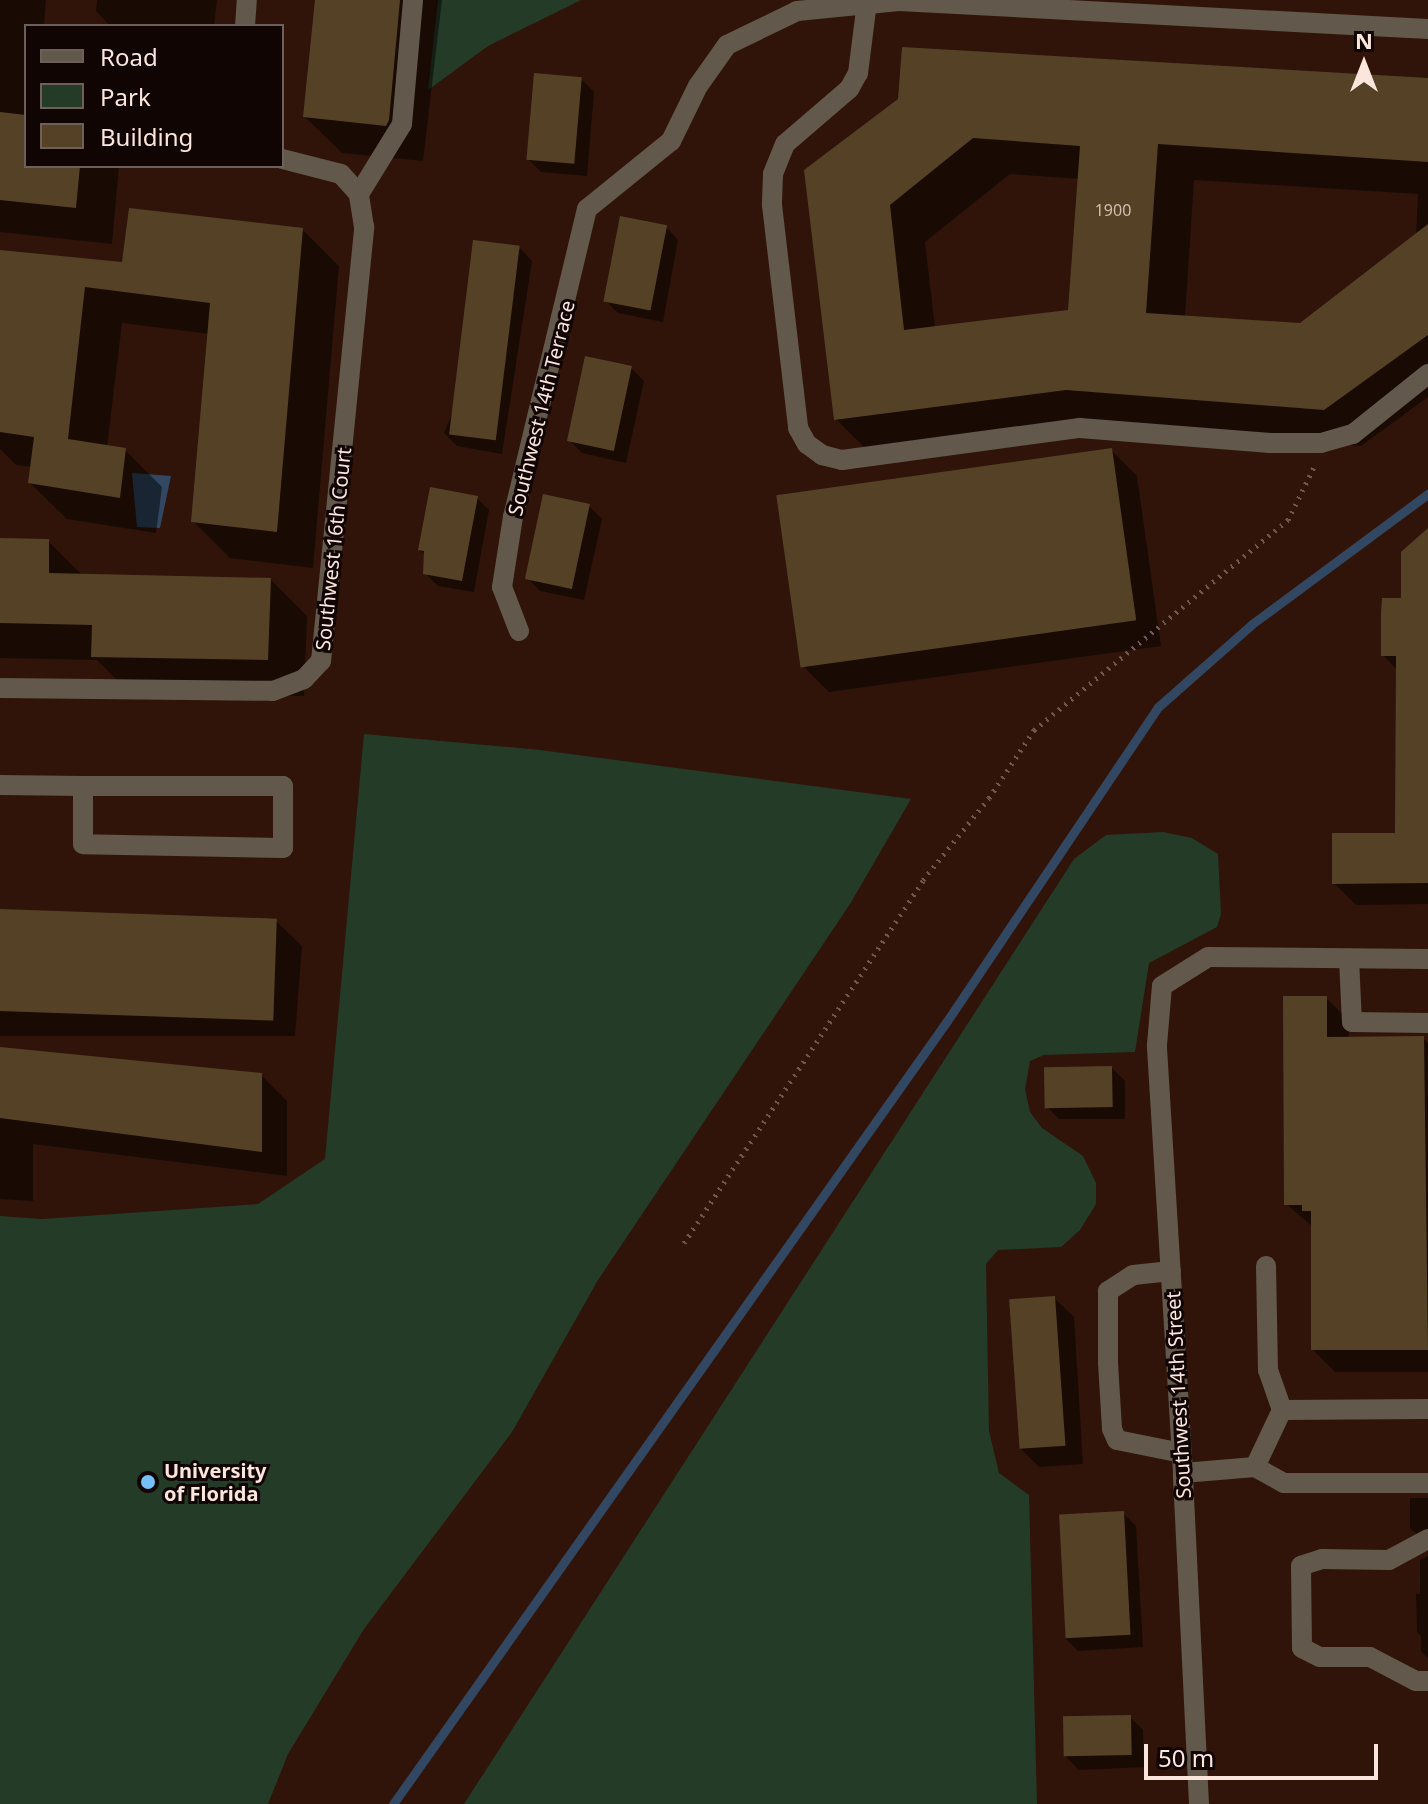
<!DOCTYPE html>
<html>
<head>
<meta charset="utf-8">
<style>
	body { margin:0 }
	#map { position:relative; width:1428px; height:1804px; overflow:hidden; background:#301409; font-family:"Noto Sans",sans-serif }
	div>[style] { position:absolute }
	.green>* { inset:0; background:#243b27 }
	.water>* { inset:0; background:#324761 }
	.shadow>* { inset:0; background:#0007 }
	.stream>* { height:9px; margin:-4.5px; padding:0 4.5px; transform-origin:4.5px; border-radius:4.5px; background:#324761 }
	.building>* { inset:0; background:#554226; transform-origin:0 0 }
	.path>* { height:5px; margin-top:-2.5px; transform-origin:0; background:repeating-linear-gradient(90deg,#70574d 0 2px,transparent 0 8px) }
	.minor>* { height:20px; margin:-10px; padding:0 10px; transform-origin:10px; border-radius:10px; background:#63584c }
	.dots>* { width:22px; height:22px; translate:-50% -50%; box-sizing:border-box; border:4px solid #100502; border-radius:50% }
	span { translate:-50% -50%; white-space:nowrap; text-align:center; line-height:1.15; -webkit-text-stroke:6px #100502; paint-order:stroke }
	.number-label { font-size:16px; color:#d2bdb0 }
	.number-label span { -webkit-text-stroke-width:0 }
	.street-label { font-size:20px; color:#fbe6de }
	.poi-label { font-size:20px; color:#fbe6de; font-weight:700 }
	.left { translate:0 -50%; text-align:left }
	.legend { position:absolute; left:24px; top:24px; width:260px; height:144px; box-sizing:border-box; background:#100502; border:2px solid #6e5f5a; margin:0; padding:10px 14px; list-style:none; font-size:24px; color:#fbe6de }
	.legend li { display:flex; align-items:center; gap:16px; height:40px }
	.legend b { width:40px; border:2px solid #6e5f5a }
	.north { position:absolute; left:1324px; top:24px; width:80px; height:80px; -webkit-text-stroke:6px #100502; paint-order:stroke; rotate:0deg; font-size:22px; font-weight:700; line-height:32px; text-align:center; color:#fbe6de }
	.north::after { content:''; display:block; margin:auto; width:28px; height:36px; background:#fbe6de; clip-path:polygon(50% 0,100% 100%,50% 72%,0 100%) }
	.scale { position:absolute; left:1144px; top:1744px; width:234px; height:36px; box-sizing:border-box; border:4px solid #fbe6de; border-top:0; padding-left:10px; font-size:24px; line-height:28px; white-space:nowrap; color:#fbe6de; -webkit-text-stroke:6px #100502; paint-order:stroke }
</style>
</head>
<body>
<div id="map">
	<div class="green">
		<i style="clip-path:polygon(438px 0,581px 0,488px 46px,428px 90px)"></i>
		<i style="clip-path:polygon(364px 734px,540px 750px,911px 799px,850px 904px,598px 1280px,512px 1432px,364px 1629px,288px 1754px,268px 1804px,0 1804px,0 1216px,42px 1219px,258px 1204px,325px 1159px)"></i>
		<i style="clip-path:polygon(1163px 832px,1192px 838px,1218px 854px,1221px 914px,1217px 927px,1149px 963px,1135px 1052px,1044px 1055px,1030px 1061px,1025px 1089px,1030px 1112px,1042px 1128px,1083px 1156px,1096px 1183px,1096px 1204px,1080px 1230px,1061px 1247px,998px 1250px,986px 1264px,989px 1431px,999px 1473px,1029px 1495px,1037px 1804px,464px 1804px,1074px 859px,1106px 835px)"></i>
	</div>
	<div class="water">
		<i style="clip-path:polygon(132px 473px,171px 476px,160px 528px,137px 527px)"></i>
	</div>
	<div class="shadow">
		<i style="clip-path:polygon(0 0,46px 0,44px 26px,26px 26px,26px 166px,119px 166px,112px 244px,0 232px)"></i>
		<i style="clip-path:polygon(97px 0,217px 0,214px 26px,110px 26px,96px 11px)"></i>
		<i style="clip-path:polygon(317px 0,442px 0,423px 161px,342px 153px,305px 117px)"></i>
		<i style="clip-path:polygon(581px 79px,594px 92px,587px 176px,541px 172px,528px 159px)"></i>
		<i style="clip-path:polygon(evenodd,1428px 80px,1428px 397px,1361px 446px,1104px 425px,873px 456px,836px 419px,900px 100px,1428px 80px,1010px 174px,1080px 179px,1070px 312px,935px 328px,925px 242px,1010px 174px,1428px 80px,1194px 180px,1418px 194px,1416px 236px,1301px 325px,1185px 317px,1194px 180px)"></i>
		<i style="clip-path:polygon(666px 227px,678px 240px,663px 322px,618px 313px,605px 300px)"></i>
		<i style="clip-path:polygon(302px 229px,339px 266px,313px 568px,230px 558px,193px 521px,210px 334px,122px 323px,107px 447px,125px 450px,162px 487px,156px 533px,67px 519px,30px 483px,32px 467px,16px 465px,0 449px,0 252px,124px 264px)"></i>
		<i style="clip-path:polygon(520px 248px,532px 261px,502px 454px,457px 446px,444px 433px)"></i>
		<i style="clip-path:polygon(631px 368px,644px 381px,626px 463px,582px 453px,569px 440px)"></i>
		<i style="clip-path:polygon(1111px 450px,1137px 476px,1161px 646px,829px 692px,803px 666px)"></i>
		<i style="clip-path:polygon(477px 498px,489px 510px,474px 592px,438px 586px,425px 573px,426px 555px,420px 550px)"></i>
		<i style="clip-path:polygon(589px 506px,602px 519px,584px 600px,540px 591px,527px 578px)"></i>
		<i style="clip-path:polygon(1428px 532px,1428px 904px,1356px 905px,1334px 883px,1397px 835px,1398px 671px,1383px 655px)"></i>
		<i style="clip-path:polygon(0 540px,48px 541px,83px 576px,270px 579px,307px 616px,304px 696px,130px 693px,97px 660px,0 658px)"></i>
		<i style="clip-path:polygon(0 911px,276px 921px,302px 946px,295px 1036px,0 1036px)"></i>
		<i style="clip-path:polygon(1326px 998px,1349px 1020px,1349px 1038px,1423px 1038px,1428px 1043px,1428px 1372px,1335px 1372px,1313px 1350px,1313px 1227px,1286px 1204px)"></i>
		<i style="clip-path:polygon(0 1049px,261px 1075px,287px 1101px,287px 1176px,33px 1144px,33px 1201px,0 1199px)"></i>
		<i style="clip-path:polygon(1112px 1068px,1125px 1081px,1125px 1119px,1059px 1119px,1046px 1106px)"></i>
		<i style="clip-path:polygon(1054px 1298px,1074px 1317px,1083px 1464px,1039px 1467px,1020px 1448px)"></i>
		<i style="clip-path:polygon(1410px 1498px,1428px 1498px,1428px 1545px,1410px 1528px)"></i>
		<i style="clip-path:polygon(1123px 1513px,1136px 1526px,1143px 1647px,1078px 1651px,1065px 1638px)"></i>
		<i style="clip-path:polygon(1428px 1556px,1428px 1658px,1421px 1651px,1421px 1636px,1417px 1632px,1416px 1594px,1420px 1594px,1420px 1560px)"></i>
		<i style="clip-path:polygon(1130px 1717px,1143px 1730px,1144px 1767px,1079px 1770px,1066px 1757px)"></i>
	</div>
	<div class="stream">
		<i style="left:393px;top:1804px;width:959px;rotate:-54.72deg"></i>
		<i style="left:947px;top:1021px;width:378px;rotate:-56.1deg"></i>
		<i style="left:1158px;top:707px;width:125px;rotate:-41.4deg"></i>
		<i style="left:1252px;top:624px;width:219px;rotate:-36.5deg"></i>
	</div>
	<div class="building">
		<i style="clip-path:polygon(315px 0,400px 0,389px 120px,386px 126px,303px 117px)"></i>
		<i style="clip-path:polygon(evenodd,902px 47px,1428px 78px,1428px 162px,1158px 144px,1146px 313px,1300px 323px,1428px 224px,1428px 335px,1324px 410px,1066px 390px,834px 420px,804px 170px,898px 99px,902px 47px,973px 138px,1080px 146px,1068px 310px,904px 330px,890px 205px,973px 138px)"></i>
		<i style="left:534px;top:73px;width:48px;height:87px;rotate:5deg"></i>
		<i style="clip-path:polygon(0 112px,26px 115px,26px 166px,80px 166px,76px 208px,0 200px)"></i>
		<i style="clip-path:polygon(129px 208px,303px 228px,277px 532px,191px 522px,210px 303px,85px 287px,68px 439px,126px 448px,120px 498px,28px 483px,34px 437px,0 432px,0 250px,122px 262px)"></i>
		<i style="left:620px;top:216px;width:48px;height:87px;rotate:11deg"></i>
		<i style="left:473px;top:240px;width:47px;height:196px;rotate:7deg"></i>
		<i style="left:585px;top:356px;width:48px;height:87px;rotate:12deg"></i>
		<i style="left:1112px;top:448px;width:174px;height:339px;rotate:82deg"></i>
		<i style="clip-path:polygon(430px 487px,478px 496px,462px 581px,423px 574px,424px 551px,418px 550px)"></i>
		<i style="left:543px;top:494px;width:48px;height:87px;rotate:12deg"></i>
		<i style="clip-path:polygon(1428px 528px,1428px 883px,1332px 884px,1332px 833px,1395px 833px,1396px 656px,1381px 656px,1381px 612px,1382px 598px,1401px 598px,1401px 552px)"></i>
		<i style="clip-path:polygon(0 538px,49px 539px,49px 573px,271px 578px,268px 660px,91px 657px,92px 625px,0 623px)"></i>
		<i style="left:0;top:909px;width:277px;height:102px;rotate:2deg"></i>
		<i style="clip-path:polygon(1283px 996px,1327px 996px,1327px 1037px,1424px 1036px,1428px 1350px,1311px 1350px,1311px 1211px,1302px 1211px,1302px 1205px,1284px 1205px)"></i>
		<i style="clip-path:polygon(0 1047px,262px 1073px,262px 1152px,0 1118px)"></i>
		<i style="left:1112px;top:1066px;width:41px;height:68px;rotate:89deg"></i>
		<i style="left:1055px;top:1296px;width:150px;height:46px;rotate:86deg"></i>
		<i style="left:1124px;top:1511px;width:124px;height:65px;rotate:87deg"></i>
		<i style="left:1131px;top:1715px;width:40px;height:68px;rotate:89deg"></i>
	</div>
	<div class="path">
		<i style="left:684px;top:1243px;width:435px;rotate:-56.6deg"></i>
		<i style="left:923px;top:880px;width:105px;rotate:-51.2deg"></i>
		<i style="left:989px;top:798px;width:82px;rotate:-56.5deg"></i>
		<i style="left:1034px;top:730px;width:330px;rotate:-39.6deg"></i>
		<i style="left:1288px;top:520px;width:59px;rotate:-63.9deg"></i>
	</div>
	<div class="minor">
		<i style="left:867px;top:2px;width:72px;rotate:97.2deg"></i>
		<i style="left:858px;top:73px;width:18px;rotate:119deg"></i>
		<i style="left:849px;top:89px;width:84px;rotate:139.3deg"></i>
		<i style="left:785px;top:144px;width:32px;rotate:112deg"></i>
		<i style="left:773px;top:174px;width:31px;rotate:92deg"></i>
		<i style="left:772px;top:205px;width:225px;rotate:83.3deg"></i>
		<i style="left:798px;top:428px;width:18px;rotate:61deg"></i>
		<i style="left:807px;top:444px;width:19px;rotate:36deg"></i>
		<i style="left:822px;top:455px;width:21px;rotate:14deg"></i>
		<i style="left:842px;top:460px;width:240px;rotate:-7.7deg"></i>
		<i style="left:1080px;top:428px;width:191px;rotate:4.5deg"></i>
		<i style="left:1270px;top:443px;width:51px"></i>
		<i style="left:1321px;top:443px;width:33px;rotate:-16deg"></i>
		<i style="left:1353px;top:434px;width:96px;rotate:-38.7deg"></i>
		<i style="left:245px;top:26px;width:26px;rotate:-86deg"></i>
		<i style="left:359px;top:194px;width:82px;rotate:-58.4deg"></i>
		<i style="left:402px;top:124px;width:124px;rotate:-84.9deg"></i>
		<i style="left:519px;top:631px;width:47px;rotate:-111.1deg"></i>
		<i style="left:502px;top:587px;width:71px;rotate:-81.1deg"></i>
		<i style="left:513px;top:517px;width:317px;rotate:-76.5deg"></i>
		<i style="left:587px;top:209px;width:108px;rotate:-39deg"></i>
		<i style="left:671px;top:141px;width:61px;rotate:-63.9deg"></i>
		<i style="left:698px;top:86px;width:50px;rotate:-54.7deg"></i>
		<i style="left:727px;top:45px;width:78px;rotate:-25.9deg"></i>
		<i style="left:797px;top:11px;width:102px;rotate:-5.6deg"></i>
		<i style="left:899px;top:1px;width:530px;rotate:3.03deg"></i>
		<i style="left:0;top:688px;width:273px;rotate:0.6deg"></i>
		<i style="left:273px;top:691px;width:33px;rotate:-21deg"></i>
		<i style="left:304px;top:679px;width:25px;rotate:-47deg"></i>
		<i style="left:321px;top:661px;width:436px;rotate:-84.3deg"></i>
		<i style="left:364px;top:227px;width:33px;rotate:-99deg"></i>
		<i style="left:359px;top:194px;width:27px;rotate:-132deg"></i>
		<i style="left:341px;top:174px;width:61px;rotate:-165.7deg"></i>
		<i style="left:0;top:785px;width:83px;rotate:0.7deg"></i>
		<i style="left:83px;top:786px;width:200px"></i>
		<i style="left:283px;top:786px;width:62px;rotate:90deg"></i>
		<i style="left:283px;top:848px;width:200px;rotate:-178.9deg"></i>
		<i style="left:83px;top:844px;width:58px;rotate:-90deg"></i>
		<i style="left:1349px;top:959px;width:63px;rotate:87.3deg"></i>
		<i style="left:1352px;top:1022px;width:76px;rotate:0.8deg"></i>
		<i style="left:1266px;top:1266px;width:104px;rotate:88.9deg"></i>
		<i style="left:1268px;top:1370px;width:42px;rotate:70.7deg"></i>
		<i style="left:1171px;top:1271px;width:38px;rotate:174deg"></i>
		<i style="left:1133px;top:1275px;width:30px;rotate:147deg"></i>
		<i style="left:1108px;top:1291px;width:72px;rotate:90deg"></i>
		<i style="left:1108px;top:1363px;width:66px;rotate:86.5deg"></i>
		<i style="left:1112px;top:1429px;width:12px;rotate:66deg"></i>
		<i style="left:1117px;top:1440px;width:66px;rotate:11.3deg"></i>
		<i style="left:1255px;top:1467px;width:33px;rotate:29deg"></i>
		<i style="left:1284px;top:1483px;width:144px"></i>
		<i style="left:1183px;top:1473px;width:72px;rotate:-4.8deg"></i>
		<i style="left:1255px;top:1467px;width:63px;rotate:-64.7deg"></i>
		<i style="left:1282px;top:1410px;width:146px;rotate:-0.4deg"></i>
		<i style="left:1428px;top:1539px;width:44px;rotate:151.7deg"></i>
		<i style="left:1389px;top:1560px;width:67px;rotate:-179.1deg"></i>
		<i style="left:1322px;top:1559px;width:22px;rotate:162deg"></i>
		<i style="left:1301px;top:1566px;width:82px;rotate:89.3deg"></i>
		<i style="left:1302px;top:1648px;width:20px;rotate:27deg"></i>
		<i style="left:1320px;top:1657px;width:50px"></i>
		<i style="left:1370px;top:1657px;width:52px;rotate:27.6deg"></i>
		<i style="left:1416px;top:1681px;width:12px"></i>
		<i style="left:1199px;top:1804px;width:331px;rotate:-92.8deg"></i>
		<i style="left:1183px;top:1473px;width:429px;rotate:-93.5deg"></i>
		<i style="left:1157px;top:1045px;width:59px;rotate:-85.2deg"></i>
		<i style="left:1162px;top:986px;width:54px;rotate:-32.2deg"></i>
		<i style="left:1208px;top:957px;width:220px;rotate:0.5deg"></i>
	</div>
	<div class="dots">
		<i style="left:148px;top:1482px;background:#75c0f6"></i>
	</div>
	<div class="number-label">
		<span style="left:1113px;top:210px">1900</span>
	</div>
	<div class="street-label">
		<span style="left:541px;top:408px;rotate:-76deg">Southwest 14th Terrace</span>
		<span style="left:333px;top:549px;rotate:-84deg">Southwest 16th Court</span>
		<span style="left:1178px;top:1395px;rotate:-93deg">Southwest 14th Street</span>
	</div>
	<div class="poi-label">
		<span class="left" style="left:164px;top:1482px">University<br>of Florida</span>
	</div>
	<ul class="legend">
	<li><b style="height:10px;background:#63584c"></b>Road</li>
	<li><b style="height:22px;background:#243b27"></b>Park</li>
	<li><b style="height:22px;background:#554226"></b>Building</li>
	</ul>
	<div class="north">N</div>
	<div class="scale">50 m</div>
</div>
</body>
</html>
